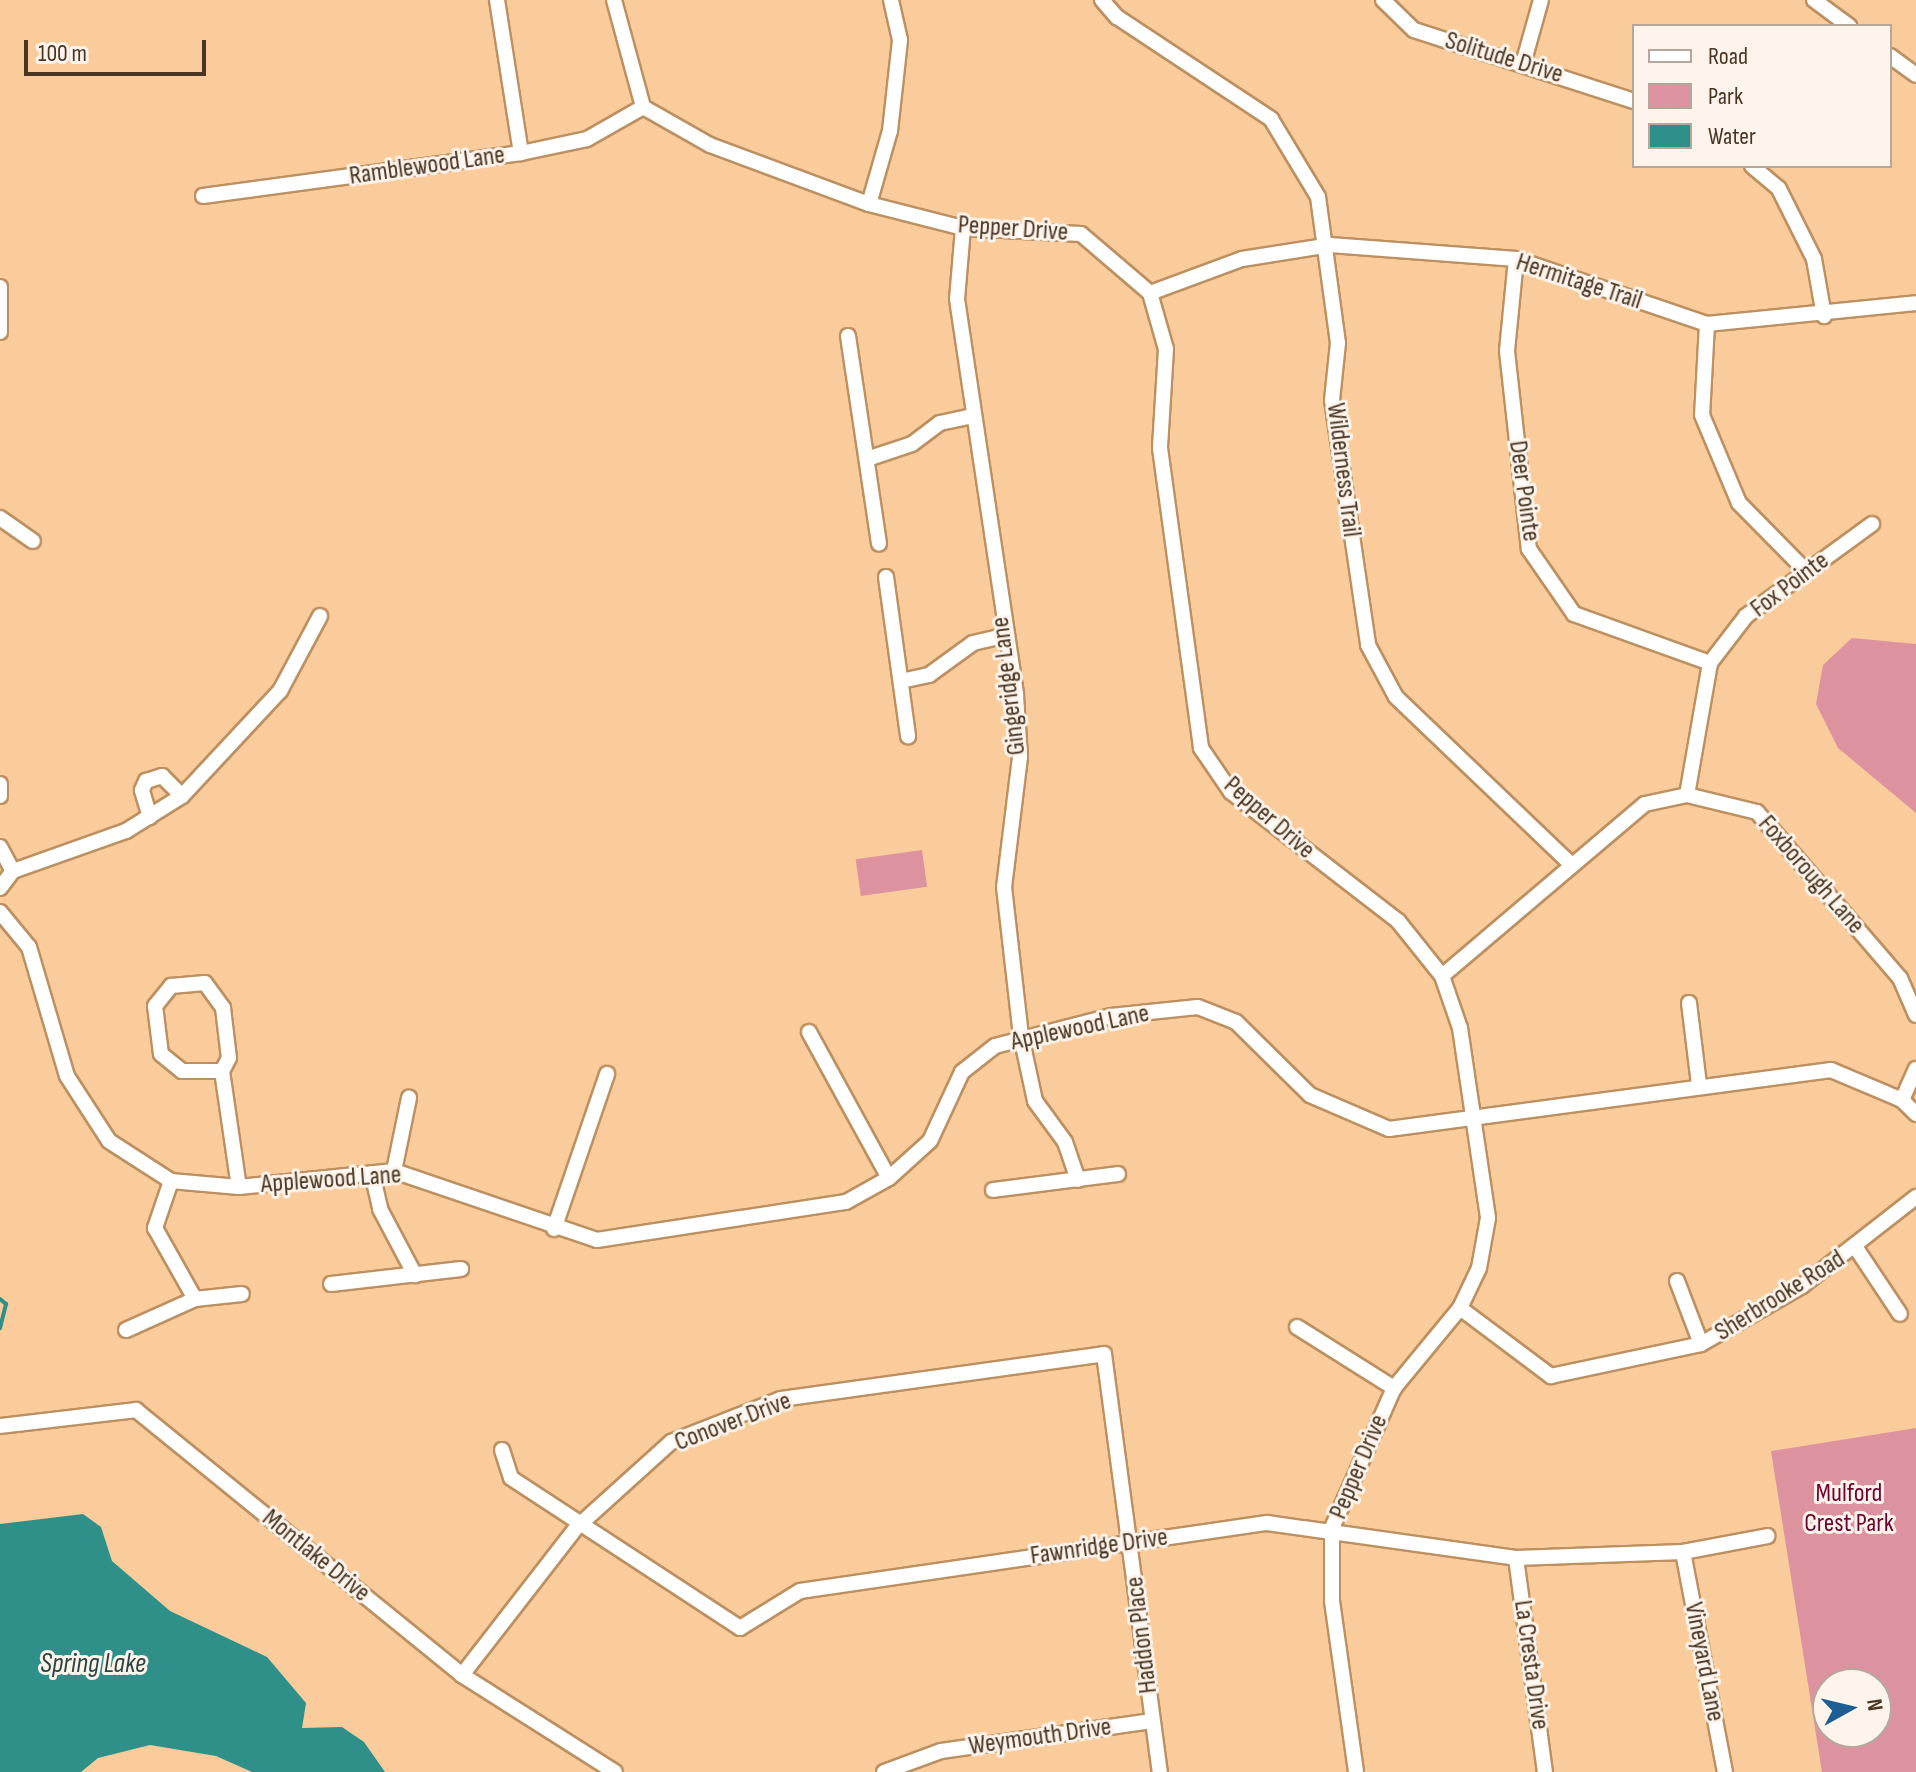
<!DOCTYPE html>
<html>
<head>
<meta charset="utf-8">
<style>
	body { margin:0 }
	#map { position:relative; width:1916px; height:1772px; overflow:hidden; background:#facc9b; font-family:"Sofia Sans Condensed",sans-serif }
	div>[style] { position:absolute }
	.green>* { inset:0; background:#dd92a0; transform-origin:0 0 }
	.water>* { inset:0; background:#2e9089 }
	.stream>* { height:4px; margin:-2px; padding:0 2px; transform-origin:2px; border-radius:2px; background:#2e9089 }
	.roads { filter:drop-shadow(2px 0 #bc9061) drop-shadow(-2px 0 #bc9061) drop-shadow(0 2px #bc9061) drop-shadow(0 -2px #bc9061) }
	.minor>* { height:14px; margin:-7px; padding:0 7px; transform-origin:7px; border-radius:7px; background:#fff }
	span { translate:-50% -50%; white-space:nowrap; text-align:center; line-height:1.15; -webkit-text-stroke:6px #fef4eb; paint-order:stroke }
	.street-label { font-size:26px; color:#483522 }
	.park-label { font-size:26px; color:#74002e }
	.water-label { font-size:28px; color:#294643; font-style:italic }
	.legend { position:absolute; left:1632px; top:24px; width:260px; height:144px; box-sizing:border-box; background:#fef4eb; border:2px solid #b5a89b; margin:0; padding:10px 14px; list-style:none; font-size:24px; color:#483522 }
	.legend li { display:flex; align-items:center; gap:16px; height:40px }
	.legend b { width:40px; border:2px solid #b5a89b }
	.north { position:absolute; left:1812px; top:1668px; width:80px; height:80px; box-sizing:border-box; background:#fef4eb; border:2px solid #b5a89b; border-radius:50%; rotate:82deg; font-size:22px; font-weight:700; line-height:32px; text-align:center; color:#483522 }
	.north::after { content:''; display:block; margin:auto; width:28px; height:36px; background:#1d5f94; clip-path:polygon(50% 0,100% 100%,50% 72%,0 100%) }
	.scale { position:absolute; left:24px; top:40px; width:182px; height:36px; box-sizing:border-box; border:4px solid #483522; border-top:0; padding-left:10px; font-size:24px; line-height:28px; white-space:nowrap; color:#483522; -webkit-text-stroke:6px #fef4eb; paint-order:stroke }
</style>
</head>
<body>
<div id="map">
	<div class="green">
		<i style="clip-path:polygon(1852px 638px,1916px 644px,1916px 813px,1838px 748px,1816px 704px,1823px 665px)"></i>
		<i style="left:922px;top:850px;width:37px;height:67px;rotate:82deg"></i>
		<i style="clip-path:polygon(evenodd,1916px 1428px,1916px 1772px,1822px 1772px,1771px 1451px,1916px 1428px,1876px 1684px,1876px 1732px,1828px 1732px,1828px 1684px,1876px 1684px)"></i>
	</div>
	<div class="water">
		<i style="clip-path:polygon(83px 1514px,101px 1527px,112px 1561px,170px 1611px,267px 1657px,306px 1703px,302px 1728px,342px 1727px,364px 1742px,385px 1772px,252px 1772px,216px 1756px,150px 1745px,98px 1758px,81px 1772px,0 1772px,0 1524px)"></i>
	</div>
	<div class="stream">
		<i style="left:0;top:1299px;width:8px;rotate:40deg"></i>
		<i style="left:6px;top:1304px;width:25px;rotate:104deg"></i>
	</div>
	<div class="roads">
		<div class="minor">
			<i style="left:497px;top:0;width:155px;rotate:81.1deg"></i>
			<i style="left:614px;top:0;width:111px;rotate:74.8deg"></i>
			<i style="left:643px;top:107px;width:77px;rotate:29.6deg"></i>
			<i style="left:710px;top:145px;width:170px;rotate:20.4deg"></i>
			<i style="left:869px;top:204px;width:97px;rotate:14.3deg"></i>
			<i style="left:963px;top:228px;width:118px;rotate:2.9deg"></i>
			<i style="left:1081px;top:234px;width:91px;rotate:40.5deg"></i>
			<i style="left:1150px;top:293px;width:58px;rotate:74.1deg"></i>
			<i style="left:1166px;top:349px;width:99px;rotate:93.5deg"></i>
			<i style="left:1160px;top:448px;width:303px;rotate:82.2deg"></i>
			<i style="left:1201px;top:748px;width:53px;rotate:55.7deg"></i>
			<i style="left:1231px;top:792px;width:211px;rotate:37.7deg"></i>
			<i style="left:1398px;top:921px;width:70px;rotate:51.3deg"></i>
			<i style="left:1442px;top:976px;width:55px;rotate:70.9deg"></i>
			<i style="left:1460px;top:1028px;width:192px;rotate:81.6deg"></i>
			<i style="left:1488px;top:1218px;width:51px;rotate:100.2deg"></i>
			<i style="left:1479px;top:1268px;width:44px;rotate:115.4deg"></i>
			<i style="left:1460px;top:1308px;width:104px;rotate:129.5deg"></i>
			<i style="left:1394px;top:1388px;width:153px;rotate:113.9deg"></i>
			<i style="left:1332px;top:1528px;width:73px;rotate:90deg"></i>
			<i style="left:1332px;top:1601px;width:173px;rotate:82deg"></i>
			<i style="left:1102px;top:0;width:23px;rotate:49deg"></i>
			<i style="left:1117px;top:17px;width:185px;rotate:33.5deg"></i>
			<i style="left:1271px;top:119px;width:91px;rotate:58.9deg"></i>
			<i style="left:1318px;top:197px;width:147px;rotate:82.2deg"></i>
			<i style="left:1338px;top:343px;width:57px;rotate:96deg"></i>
			<i style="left:1332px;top:400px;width:248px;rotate:81.6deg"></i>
			<i style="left:1368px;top:645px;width:59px;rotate:61.7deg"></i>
			<i style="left:1396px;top:697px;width:242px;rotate:43.7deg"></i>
			<i style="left:1383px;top:0;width:43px;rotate:44.1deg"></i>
			<i style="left:1414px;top:30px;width:231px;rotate:17.9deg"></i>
			<i style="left:1814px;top:0;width:44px;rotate:36.6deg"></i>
			<i style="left:1890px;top:56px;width:32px;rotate:36deg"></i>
			<i style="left:1523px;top:64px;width:66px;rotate:-74.3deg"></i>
			<i style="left:1752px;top:166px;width:35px;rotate:40deg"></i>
			<i style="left:1779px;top:189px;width:78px;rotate:63.4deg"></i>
			<i style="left:1814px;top:259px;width:58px;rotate:80deg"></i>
			<i style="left:203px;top:196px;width:321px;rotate:-7.7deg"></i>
			<i style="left:521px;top:153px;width:67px;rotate:-12deg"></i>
			<i style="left:587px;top:139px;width:64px;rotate:-29.7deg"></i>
			<i style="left:869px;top:204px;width:76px;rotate:-74deg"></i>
			<i style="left:890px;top:131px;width:92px;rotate:-83.7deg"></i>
			<i style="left:900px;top:40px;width:41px;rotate:-102.7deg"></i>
			<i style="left:963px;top:228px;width:71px;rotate:94.8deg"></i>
			<i style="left:957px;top:299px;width:401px;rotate:81.5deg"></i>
			<i style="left:1016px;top:696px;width:61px;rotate:86.2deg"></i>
			<i style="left:1020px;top:757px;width:131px;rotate:97deg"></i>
			<i style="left:1004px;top:887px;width:150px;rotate:83.5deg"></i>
			<i style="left:1021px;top:1036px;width:66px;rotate:77.8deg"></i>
			<i style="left:1035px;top:1101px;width:51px;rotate:53.8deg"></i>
			<i style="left:1065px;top:1142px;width:40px;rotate:71.1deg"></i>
			<i style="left:1516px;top:259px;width:92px;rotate:95.6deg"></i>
			<i style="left:1507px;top:351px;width:199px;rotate:83.7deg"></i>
			<i style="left:1529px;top:549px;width:79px;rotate:55.3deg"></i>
			<i style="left:1574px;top:614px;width:145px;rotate:19.8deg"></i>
			<i style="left:0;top:287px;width:45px;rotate:90deg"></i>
			<i style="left:1150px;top:293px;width:98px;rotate:-20.3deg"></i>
			<i style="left:1242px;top:259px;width:89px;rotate:-9deg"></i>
			<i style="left:1330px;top:245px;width:187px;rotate:4.3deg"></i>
			<i style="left:1516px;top:259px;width:202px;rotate:18.8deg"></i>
			<i style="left:1707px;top:324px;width:210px;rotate:-5.7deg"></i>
			<i style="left:1707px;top:324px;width:91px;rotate:93.1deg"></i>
			<i style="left:1702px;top:415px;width:95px;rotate:67.2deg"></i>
			<i style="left:1739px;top:503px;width:97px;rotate:45.4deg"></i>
			<i style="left:848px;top:336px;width:210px;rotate:81.5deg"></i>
			<i style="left:867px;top:459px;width:47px;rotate:-18.4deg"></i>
			<i style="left:912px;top:444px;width:35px;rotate:-37deg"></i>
			<i style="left:940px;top:423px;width:34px;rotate:-12deg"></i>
			<i style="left:0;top:518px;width:40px;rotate:34.9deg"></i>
			<i style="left:886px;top:577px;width:161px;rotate:82.1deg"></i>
			<i style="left:901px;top:681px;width:29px;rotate:-12deg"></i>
			<i style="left:929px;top:675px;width:54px;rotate:-36deg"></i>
			<i style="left:973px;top:643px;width:32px;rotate:-13deg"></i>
			<i style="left:0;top:784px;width:12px;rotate:90deg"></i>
			<i style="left:1687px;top:795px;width:134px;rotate:-80.1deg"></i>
			<i style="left:1710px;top:663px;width:59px;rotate:-52.5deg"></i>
			<i style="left:1746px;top:616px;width:156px;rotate:-36.1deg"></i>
			<i style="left:150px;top:817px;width:28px;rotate:-107deg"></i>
			<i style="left:142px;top:790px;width:10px;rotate:-66deg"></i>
			<i style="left:146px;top:781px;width:17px;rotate:-17deg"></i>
			<i style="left:162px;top:776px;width:28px;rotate:45deg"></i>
			<i style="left:0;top:847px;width:27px;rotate:62deg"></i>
			<i style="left:0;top:888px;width:21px;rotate:-53deg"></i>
			<i style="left:13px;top:871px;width:120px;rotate:-19.5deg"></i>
			<i style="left:126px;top:831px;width:66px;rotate:-32deg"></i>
			<i style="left:182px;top:796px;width:144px;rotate:-47deg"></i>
			<i style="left:280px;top:691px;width:85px;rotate:-61.9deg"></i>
			<i style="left:0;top:912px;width:45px;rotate:50.4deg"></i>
			<i style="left:29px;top:947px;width:134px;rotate:73.6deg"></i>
			<i style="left:67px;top:1076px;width:77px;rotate:57.1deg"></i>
			<i style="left:109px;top:1141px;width:74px;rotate:32.8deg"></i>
			<i style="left:171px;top:1181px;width:50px;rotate:108.8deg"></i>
			<i style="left:155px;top:1228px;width:81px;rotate:60.6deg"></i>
			<i style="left:1442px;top:976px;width:266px;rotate:-40.3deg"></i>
			<i style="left:1645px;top:804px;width:43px;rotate:-12.1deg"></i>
			<i style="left:1687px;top:795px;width:72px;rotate:13.7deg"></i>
			<i style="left:1757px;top:812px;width:219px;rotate:49.3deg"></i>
			<i style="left:1900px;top:978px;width:40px;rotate:66.6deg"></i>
			<i style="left:1689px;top:1003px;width:83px;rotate:83deg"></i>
			<i style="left:809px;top:1032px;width:166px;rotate:61.3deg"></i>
			<i style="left:222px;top:1071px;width:40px;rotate:180deg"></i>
			<i style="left:182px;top:1071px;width:27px;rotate:-141deg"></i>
			<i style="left:161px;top:1054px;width:48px;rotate:-97.1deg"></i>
			<i style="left:155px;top:1006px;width:26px;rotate:-51deg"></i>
			<i style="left:171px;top:986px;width:34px;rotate:-5deg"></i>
			<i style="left:205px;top:983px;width:31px;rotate:54deg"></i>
			<i style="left:223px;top:1008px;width:50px;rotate:83.2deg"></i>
			<i style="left:229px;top:1058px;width:15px;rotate:118deg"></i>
			<i style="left:222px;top:1071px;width:117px;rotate:81.7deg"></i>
			<i style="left:1902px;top:1100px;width:34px;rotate:-66deg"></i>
			<i style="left:394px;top:1171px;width:75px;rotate:-78.4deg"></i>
			<i style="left:372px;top:1173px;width:37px;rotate:77deg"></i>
			<i style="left:380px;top:1209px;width:75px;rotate:62.1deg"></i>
			<i style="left:171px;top:1181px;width:68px;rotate:5deg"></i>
			<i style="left:239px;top:1187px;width:156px;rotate:-5.9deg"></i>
			<i style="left:394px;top:1171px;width:214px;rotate:18.8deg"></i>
			<i style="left:597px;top:1240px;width:252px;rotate:-8.7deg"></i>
			<i style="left:846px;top:1202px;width:49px;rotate:-29.2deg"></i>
			<i style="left:889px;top:1178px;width:55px;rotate:-42.1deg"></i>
			<i style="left:930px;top:1141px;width:76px;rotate:-65.1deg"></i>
			<i style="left:962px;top:1072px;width:42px;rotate:-38.2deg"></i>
			<i style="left:995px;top:1046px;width:120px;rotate:-14.5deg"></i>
			<i style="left:1111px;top:1016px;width:87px;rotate:-5.9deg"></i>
			<i style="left:1198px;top:1007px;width:41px;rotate:21.5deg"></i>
			<i style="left:1236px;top:1022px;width:104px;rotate:44.6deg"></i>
			<i style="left:1310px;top:1095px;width:86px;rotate:23.3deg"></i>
			<i style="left:1389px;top:1129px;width:446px;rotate:-7.6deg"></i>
			<i style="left:1831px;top:1070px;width:77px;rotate:22.9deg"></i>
			<i style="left:1902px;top:1100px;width:20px;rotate:45deg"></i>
			<i style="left:993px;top:1190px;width:126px;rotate:-7.3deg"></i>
			<i style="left:554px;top:1229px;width:164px;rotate:-71.1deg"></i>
			<i style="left:1856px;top:1248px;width:79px;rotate:56.3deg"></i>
			<i style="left:1677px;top:1281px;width:67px;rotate:69.1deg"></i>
			<i style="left:331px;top:1284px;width:131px;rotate:-6.6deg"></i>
			<i style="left:1460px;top:1308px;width:114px;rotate:36.8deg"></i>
			<i style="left:1551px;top:1376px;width:153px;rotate:-12deg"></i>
			<i style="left:1701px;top:1344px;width:116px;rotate:-29.9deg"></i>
			<i style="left:1802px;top:1286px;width:145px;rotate:-38deg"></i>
			<i style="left:1297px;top:1327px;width:115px;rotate:32.2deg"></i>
			<i style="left:126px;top:1330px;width:76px;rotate:-24.2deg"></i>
			<i style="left:195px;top:1299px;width:47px;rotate:-6.1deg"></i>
			<i style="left:0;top:1426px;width:137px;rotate:-6.7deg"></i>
			<i style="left:136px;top:1410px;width:420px;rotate:39.1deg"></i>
			<i style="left:462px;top:1675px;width:181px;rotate:32.4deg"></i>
			<i style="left:502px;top:1450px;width:29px;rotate:72deg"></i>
			<i style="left:511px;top:1478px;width:274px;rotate:33.2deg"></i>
			<i style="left:740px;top:1628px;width:70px;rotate:-31.7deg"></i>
			<i style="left:800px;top:1591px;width:472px;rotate:-8.3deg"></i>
			<i style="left:1267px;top:1523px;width:251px;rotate:8deg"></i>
			<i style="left:1516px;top:1558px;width:167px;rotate:-2.1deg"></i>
			<i style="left:1683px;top:1552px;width:86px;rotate:-10.7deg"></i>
			<i style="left:1683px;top:1552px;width:224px;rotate:79.2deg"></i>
			<i style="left:1516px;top:1558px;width:216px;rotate:82.3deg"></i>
			<i style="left:462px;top:1675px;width:187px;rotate:-52.2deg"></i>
			<i style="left:577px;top:1527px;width:127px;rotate:-42.1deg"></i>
			<i style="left:671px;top:1442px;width:118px;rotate:-21.4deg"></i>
			<i style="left:781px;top:1399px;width:326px;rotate:-7.9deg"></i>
			<i style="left:1104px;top:1354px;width:422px;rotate:82.4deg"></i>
			<i style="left:884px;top:1772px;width:61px;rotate:-20.2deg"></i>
			<i style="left:941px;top:1751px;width:213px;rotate:-8.1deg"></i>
		</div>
	</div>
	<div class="street-label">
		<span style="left:1504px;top:58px;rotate:17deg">Solitude Drive</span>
		<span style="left:427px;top:166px;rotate:-8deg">Ramblewood Lane</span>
		<span style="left:1013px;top:229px;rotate:4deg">Pepper Drive</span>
		<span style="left:1579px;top:282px;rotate:18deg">Hermitage Trail</span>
		<span style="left:1343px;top:470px;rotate:83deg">Wilderness Trail</span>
		<span style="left:1524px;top:491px;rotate:82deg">Deer Pointe</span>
		<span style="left:1790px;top:585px;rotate:-37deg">Fox Pointe</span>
		<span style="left:1009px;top:686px;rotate:-97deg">Gingeridge Lane</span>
		<span style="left:1269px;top:818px;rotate:41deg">Pepper Drive</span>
		<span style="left:1811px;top:875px;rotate:49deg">Foxborough Lane</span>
		<span style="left:1080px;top:1028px;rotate:-12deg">Applewood Lane</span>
		<span style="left:331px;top:1180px;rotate:-4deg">Applewood Lane</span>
		<span style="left:1780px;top:1296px;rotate:-32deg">Sherbrooke Road</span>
		<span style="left:733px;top:1422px;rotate:-21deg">Conover Drive</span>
		<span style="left:1359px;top:1467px;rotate:-67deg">Pepper Drive</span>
		<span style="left:1099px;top:1547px;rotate:-8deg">Fawnridge Drive</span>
		<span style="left:316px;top:1556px;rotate:39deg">Montlake Drive</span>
		<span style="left:1142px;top:1635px;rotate:-97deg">Haddon Place</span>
		<span style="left:1704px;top:1662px;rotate:79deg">Vineyard Lane</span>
		<span style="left:1531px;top:1665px;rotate:82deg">La Cresta Drive</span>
		<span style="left:1040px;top:1737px;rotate:-8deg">Weymouth Drive</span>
	</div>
	<div class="park-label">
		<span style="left:1849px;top:1509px">Mulford<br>Crest Park</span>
	</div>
	<div class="water-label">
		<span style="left:93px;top:1664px">Spring Lake</span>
	</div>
	<ul class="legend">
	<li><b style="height:10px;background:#fff"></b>Road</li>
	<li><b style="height:22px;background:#dd92a0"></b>Park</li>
	<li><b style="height:22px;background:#2e9089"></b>Water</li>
	</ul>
	<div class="north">N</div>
	<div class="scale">100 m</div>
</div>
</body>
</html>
